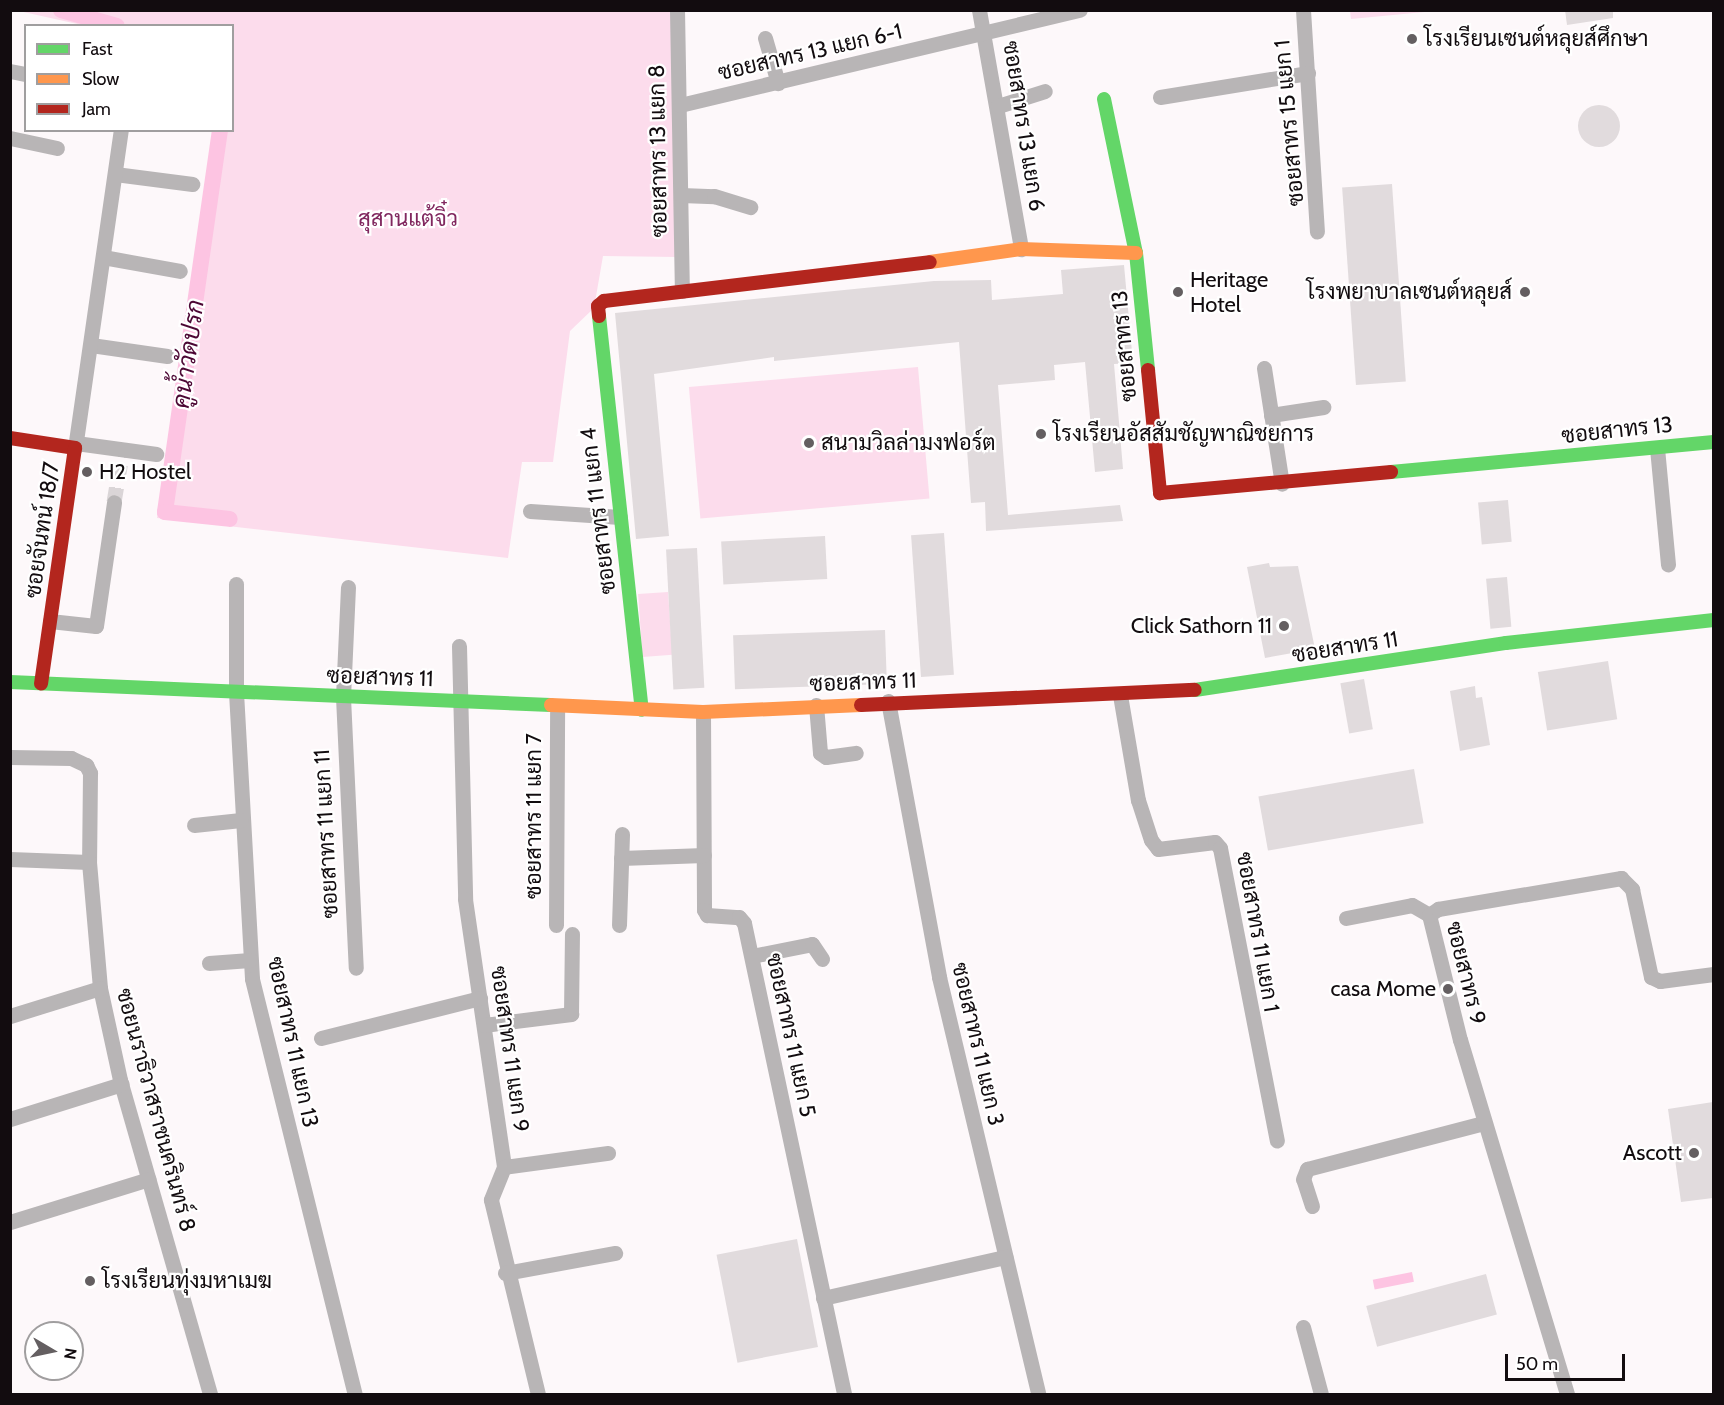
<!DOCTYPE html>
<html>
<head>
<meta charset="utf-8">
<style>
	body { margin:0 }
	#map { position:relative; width:1724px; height:1405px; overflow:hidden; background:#fdf8fa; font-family:Cabin,Sarabun,sans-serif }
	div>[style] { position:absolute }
	.green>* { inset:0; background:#fcdcec; transform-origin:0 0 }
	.water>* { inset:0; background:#fdc4e2; transform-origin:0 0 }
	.canal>* { height:16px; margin:-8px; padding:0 8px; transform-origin:8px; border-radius:8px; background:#fdc4e2 }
	.building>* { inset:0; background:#e1dbdd; transform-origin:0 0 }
	.round { border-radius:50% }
	.street-tunnel>* { height:15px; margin-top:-7.5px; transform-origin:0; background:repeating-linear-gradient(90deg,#dad5d7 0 15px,transparent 0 23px) }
	.street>* { height:15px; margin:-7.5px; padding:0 7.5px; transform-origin:7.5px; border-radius:7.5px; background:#b8b5b6 }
	.fast>* { height:14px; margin:-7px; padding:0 7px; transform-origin:7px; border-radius:7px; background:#63d668 }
	.slow>* { height:14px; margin:-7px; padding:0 7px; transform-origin:7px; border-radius:7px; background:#ff974d }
	.jam>* { height:14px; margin:-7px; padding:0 7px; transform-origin:7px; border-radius:7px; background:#b3261e }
	.dots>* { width:16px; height:16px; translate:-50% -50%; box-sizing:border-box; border:3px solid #fff; border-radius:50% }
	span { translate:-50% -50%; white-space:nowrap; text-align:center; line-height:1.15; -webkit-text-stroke:4.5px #fff; paint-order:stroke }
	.poi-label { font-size:22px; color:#120c0f }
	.left { translate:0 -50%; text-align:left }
	.right { translate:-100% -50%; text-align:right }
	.street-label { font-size:22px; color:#120c0f }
	.park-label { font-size:22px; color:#81285f }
	.water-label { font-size:24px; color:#4c0734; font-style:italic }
	.frame { position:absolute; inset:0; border:12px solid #120c0f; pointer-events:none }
	.legend { position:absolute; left:24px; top:24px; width:210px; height:108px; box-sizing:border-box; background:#fff; border:2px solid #a09e9f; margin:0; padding:8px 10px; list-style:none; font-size:18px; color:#120c0f }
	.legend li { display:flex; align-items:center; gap:12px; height:30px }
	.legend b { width:30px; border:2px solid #a09e9f }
	.north { position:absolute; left:24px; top:1321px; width:60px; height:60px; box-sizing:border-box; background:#fff; border:2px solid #a09e9f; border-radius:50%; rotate:99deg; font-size:16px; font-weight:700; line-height:24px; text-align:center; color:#120c0f }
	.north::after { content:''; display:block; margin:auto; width:21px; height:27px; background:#645f61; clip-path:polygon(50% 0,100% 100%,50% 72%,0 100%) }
	.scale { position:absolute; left:1505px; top:1354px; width:120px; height:27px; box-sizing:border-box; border:3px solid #120c0f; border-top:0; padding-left:8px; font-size:18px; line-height:21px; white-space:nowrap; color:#120c0f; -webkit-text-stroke:4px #fff; paint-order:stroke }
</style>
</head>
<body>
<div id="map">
	<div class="green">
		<i style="clip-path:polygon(19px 11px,671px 11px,677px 257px,603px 256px,594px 308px,570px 331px,553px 462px,522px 462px,508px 558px,157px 518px,213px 131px,232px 130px,232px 26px,82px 25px)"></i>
		<i style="clip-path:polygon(1435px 11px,1351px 19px,1350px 11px,1435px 10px)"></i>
		<i style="left:918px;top:367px;width:132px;height:230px;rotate:85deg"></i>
		<i style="left:668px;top:592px;width:63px;height:30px;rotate:86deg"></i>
	</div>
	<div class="water">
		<i style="left:1412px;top:1272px;width:10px;height:40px;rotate:79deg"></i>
	</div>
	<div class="canal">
		<i style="left:61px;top:10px;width:58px;rotate:15.9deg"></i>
		<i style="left:220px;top:130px;width:386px;rotate:98.2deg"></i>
		<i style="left:165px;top:512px;width:65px;rotate:6.1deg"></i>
	</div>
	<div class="building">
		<i style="clip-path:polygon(1565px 10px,1613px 10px,1613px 18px,1567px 25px)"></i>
		<i class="round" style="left:1578px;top:105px;width:42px;height:42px"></i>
		<i style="left:1392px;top:184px;width:198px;height:50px;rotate:86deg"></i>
		<i style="clip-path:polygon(1124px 265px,1133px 363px,1114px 364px,1123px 469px,1095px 472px,1085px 362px,1054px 365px,1055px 380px,998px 385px,1008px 515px,1120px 505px,1123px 521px,986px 531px,985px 502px,971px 503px,959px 342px,774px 361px,774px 357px,654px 374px,669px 536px,636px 539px,615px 313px,934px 281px,991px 280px,992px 300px,1063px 294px,1061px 270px)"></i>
		<i style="left:1508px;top:500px;width:42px;height:30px;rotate:85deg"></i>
		<i style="left:944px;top:533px;width:142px;height:33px;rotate:86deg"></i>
		<i style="left:825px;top:536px;width:43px;height:104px;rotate:87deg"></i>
		<i style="left:697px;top:548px;width:140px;height:31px;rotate:87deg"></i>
		<i style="clip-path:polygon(1269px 563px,1270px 567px,1298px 566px,1315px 649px,1265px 658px,1247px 567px)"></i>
		<i style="left:1507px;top:577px;width:50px;height:21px;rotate:85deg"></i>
		<i style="left:885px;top:630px;width:54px;height:152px;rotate:88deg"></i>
		<i style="left:1608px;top:661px;width:59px;height:71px;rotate:81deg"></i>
		<i style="left:1364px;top:679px;width:51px;height:24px;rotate:80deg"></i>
		<i style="clip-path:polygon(1475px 686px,1476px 698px,1482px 697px,1490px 745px,1460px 751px,1450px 691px)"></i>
		<i style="left:1414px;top:769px;width:55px;height:158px;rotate:80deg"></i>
		<i style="clip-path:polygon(1713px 1102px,1713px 1198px,1681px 1202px,1668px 1109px)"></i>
		<i style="left:797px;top:1239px;width:110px;height:82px;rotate:79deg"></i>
		<i style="left:1486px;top:1274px;width:42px;height:124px;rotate:75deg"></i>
	</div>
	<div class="street-tunnel">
		<i style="left:114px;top:502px;width:54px;rotate:-80.4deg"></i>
	</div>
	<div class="street">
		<i style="left:677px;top:10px;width:281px;rotate:89deg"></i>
		<i style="left:979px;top:10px;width:243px;rotate:80deg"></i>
		<i style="left:1303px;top:10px;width:222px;rotate:86.4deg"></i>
		<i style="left:765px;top:38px;width:47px;rotate:73.9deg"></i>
		<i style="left:10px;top:71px;width:16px;rotate:11deg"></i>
		<i style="left:1160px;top:97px;width:150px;rotate:-9.2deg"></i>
		<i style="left:680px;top:105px;width:411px;rotate:-13.4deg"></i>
		<i style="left:998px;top:106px;width:49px;rotate:-17.7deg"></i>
		<i style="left:10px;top:138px;width:48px;rotate:12deg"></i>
		<i style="left:115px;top:174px;width:78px;rotate:7.4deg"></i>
		<i style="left:681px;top:195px;width:33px;rotate:2deg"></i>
		<i style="left:714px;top:196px;width:38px;rotate:17deg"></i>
		<i style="left:103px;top:257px;width:78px;rotate:10.3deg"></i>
		<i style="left:91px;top:345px;width:77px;rotate:8.2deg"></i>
		<i style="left:1264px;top:368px;width:117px;rotate:81.2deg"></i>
		<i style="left:1271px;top:415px;width:53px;rotate:-8.7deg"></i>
		<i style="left:76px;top:443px;width:81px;rotate:7.8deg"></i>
		<i style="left:75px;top:448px;width:321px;rotate:-81.8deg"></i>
		<i style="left:1657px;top:448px;width:117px;rotate:84.6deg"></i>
		<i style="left:530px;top:511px;width:90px;rotate:3.8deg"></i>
		<i style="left:236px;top:584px;width:108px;rotate:90deg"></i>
		<i style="left:236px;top:692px;width:287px;rotate:86.8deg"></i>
		<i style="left:252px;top:979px;width:428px;rotate:76.1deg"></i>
		<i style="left:348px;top:587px;width:110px;rotate:92.6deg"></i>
		<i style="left:343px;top:697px;width:271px;rotate:87.3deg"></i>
		<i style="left:50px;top:621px;width:46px;rotate:6.2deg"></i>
		<i style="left:96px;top:626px;width:125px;rotate:-81.7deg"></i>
		<i style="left:459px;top:646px;width:253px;rotate:88.6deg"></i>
		<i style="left:465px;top:899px;width:271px;rotate:81.7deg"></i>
		<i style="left:504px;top:1167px;width:35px;rotate:112deg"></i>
		<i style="left:491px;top:1200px;width:200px;rotate:76.4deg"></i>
		<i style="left:1120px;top:695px;width:107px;rotate:80.3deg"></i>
		<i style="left:1138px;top:800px;width:42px;rotate:72deg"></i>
		<i style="left:1151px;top:840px;width:11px;rotate:52deg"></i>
		<i style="left:1158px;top:849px;width:57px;rotate:-7deg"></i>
		<i style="left:1215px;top:842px;width:8px;rotate:50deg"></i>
		<i style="left:1220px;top:848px;width:298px;rotate:79deg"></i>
		<i style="left:888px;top:701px;width:281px;rotate:79.5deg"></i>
		<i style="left:939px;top:977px;width:429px;rotate:76.6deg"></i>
		<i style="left:816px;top:705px;width:48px;rotate:85.2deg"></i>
		<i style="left:820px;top:753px;width:7px;rotate:34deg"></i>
		<i style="left:826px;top:757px;width:30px;rotate:-8deg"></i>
		<i style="left:703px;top:712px;width:198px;rotate:89.7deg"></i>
		<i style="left:704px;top:910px;width:6px;rotate:59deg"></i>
		<i style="left:707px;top:915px;width:32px;rotate:4deg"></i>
		<i style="left:739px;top:917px;width:8px;rotate:50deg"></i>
		<i style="left:744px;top:923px;width:481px;rotate:78deg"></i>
		<i style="left:10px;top:757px;width:61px;rotate:0.9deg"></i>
		<i style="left:71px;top:758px;width:17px;rotate:25deg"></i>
		<i style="left:86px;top:765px;width:9px;rotate:63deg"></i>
		<i style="left:90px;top:773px;width:89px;rotate:90.6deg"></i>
		<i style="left:89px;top:862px;width:126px;rotate:85deg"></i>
		<i style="left:100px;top:988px;width:94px;rotate:77.7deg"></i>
		<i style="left:120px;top:1080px;width:327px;rotate:74deg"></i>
		<i style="left:194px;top:825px;width:47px;rotate:-6.1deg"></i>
		<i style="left:621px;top:858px;width:83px;rotate:-2.1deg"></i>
		<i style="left:10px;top:859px;width:79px;rotate:2.2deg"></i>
		<i style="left:1346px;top:918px;width:67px;rotate:-11.1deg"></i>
		<i style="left:1412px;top:905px;width:20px;rotate:30deg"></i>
		<i style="left:556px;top:925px;width:218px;rotate:-89.7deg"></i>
		<i style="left:619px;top:925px;width:91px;rotate:-88.1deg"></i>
		<i style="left:752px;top:956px;width:61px;rotate:-11.3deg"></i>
		<i style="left:812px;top:944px;width:18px;rotate:56deg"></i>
		<i style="left:209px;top:963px;width:41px;rotate:-4.2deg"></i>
		<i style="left:10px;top:1016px;width:94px;rotate:-17.3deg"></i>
		<i style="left:484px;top:1025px;width:88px;rotate:-7.2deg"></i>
		<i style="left:571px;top:1014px;width:80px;rotate:-89.3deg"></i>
		<i style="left:321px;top:1038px;width:164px;rotate:-14.1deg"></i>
		<i style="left:10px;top:1119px;width:117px;rotate:-17.4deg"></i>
		<i style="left:504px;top:1167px;width:105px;rotate:-7.7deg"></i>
		<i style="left:1312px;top:1206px;width:28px;rotate:-108deg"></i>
		<i style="left:1303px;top:1179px;width:11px;rotate:-68deg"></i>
		<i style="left:1307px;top:1169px;width:183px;rotate:-14.6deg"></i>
		<i style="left:10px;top:1222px;width:145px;rotate:-17.2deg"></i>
		<i style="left:505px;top:1273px;width:112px;rotate:-10.3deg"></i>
		<i style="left:823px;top:1298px;width:187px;rotate:-12.7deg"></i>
		<i style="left:1303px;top:1327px;width:69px;rotate:75deg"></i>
		<i style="left:1567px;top:1394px;width:370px;rotate:-106.8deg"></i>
		<i style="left:1460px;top:1040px;width:129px;rotate:-103.9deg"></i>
		<i style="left:1429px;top:915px;width:11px;rotate:-34deg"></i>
		<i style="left:1438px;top:909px;width:186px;rotate:-9.6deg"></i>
		<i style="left:1621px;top:878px;width:16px;rotate:45deg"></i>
		<i style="left:1632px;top:889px;width:90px;rotate:77.8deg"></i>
		<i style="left:1651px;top:977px;width:10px;rotate:24deg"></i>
		<i style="left:1660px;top:981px;width:54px;rotate:-7.4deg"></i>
	</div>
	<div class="fast">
		<i style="left:1104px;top:99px;width:157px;rotate:78.3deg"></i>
		<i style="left:1136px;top:253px;width:118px;rotate:84.1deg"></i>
		<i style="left:599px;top:316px;width:396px;rotate:83.8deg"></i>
		<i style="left:1391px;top:472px;width:324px;rotate:-5.3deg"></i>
		<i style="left:10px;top:682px;width:541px;rotate:2.43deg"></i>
		<i style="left:1195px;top:690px;width:315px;rotate:-8.6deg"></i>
		<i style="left:1506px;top:643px;width:209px;rotate:-6.3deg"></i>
	</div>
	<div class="slow">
		<i style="left:930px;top:262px;width:92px;rotate:-8.1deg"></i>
		<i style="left:1021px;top:249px;width:115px;rotate:2deg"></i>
		<i style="left:551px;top:705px;width:152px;rotate:2.6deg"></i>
		<i style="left:703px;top:712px;width:158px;rotate:-2.5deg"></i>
	</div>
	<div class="jam">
		<i style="left:599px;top:316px;width:10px;rotate:-96deg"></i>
		<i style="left:598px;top:306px;width:8px;rotate:-40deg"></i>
		<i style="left:604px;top:301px;width:328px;rotate:-6.8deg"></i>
		<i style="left:1148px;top:370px;width:124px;rotate:84.4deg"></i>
		<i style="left:1160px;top:493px;width:232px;rotate:-5.2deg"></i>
		<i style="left:10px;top:438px;width:66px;rotate:8.7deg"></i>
		<i style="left:75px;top:448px;width:238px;rotate:98.2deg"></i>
		<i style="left:861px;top:705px;width:334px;rotate:-2.6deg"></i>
	</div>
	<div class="dots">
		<i style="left:1412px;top:39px;background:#645f61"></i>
		<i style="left:1178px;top:292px;background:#645f61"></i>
		<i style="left:1525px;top:292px;background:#645f61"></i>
		<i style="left:1041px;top:434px;background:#645f61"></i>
		<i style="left:809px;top:443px;background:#645f61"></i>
		<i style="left:87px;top:472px;background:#645f61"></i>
		<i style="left:1284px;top:626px;background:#645f61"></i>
		<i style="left:1448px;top:989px;background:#645f61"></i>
		<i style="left:1694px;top:1153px;background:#645f61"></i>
		<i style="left:90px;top:1281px;background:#645f61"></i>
	</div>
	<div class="poi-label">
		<span class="left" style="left:1424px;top:39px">โรงเรียนเซนต์หลุยส์ศึกษา</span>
		<span class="left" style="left:1190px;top:292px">Heritage<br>Hotel</span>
		<span class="right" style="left:1512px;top:292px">โรงพยาบาลเซนต์หลุยส์</span>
		<span class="left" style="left:1053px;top:434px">โรงเรียนอัสสัมชัญพาณิชยการ</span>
		<span class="left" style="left:821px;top:443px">สนามวิลล่ามงฟอร์ต</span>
		<span class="left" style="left:99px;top:472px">H2 Hostel</span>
		<span class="right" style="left:1272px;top:626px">Click Sathorn 11</span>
		<span class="right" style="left:1436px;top:989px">casa Mome</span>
		<span class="right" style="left:1682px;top:1153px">Ascott</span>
		<span class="left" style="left:102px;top:1281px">โรงเรียนทุ่งมหาเมฆ</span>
	</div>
	<div class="street-label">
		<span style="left:810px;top:52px;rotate:-13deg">ซอยสาทร 13 แยก 6-1</span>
		<span style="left:1289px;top:123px;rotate:-95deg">ซอยสาทร 15 แยก 1</span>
		<span style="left:1024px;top:126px;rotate:81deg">ซอยสาทร 13 แยก 6</span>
		<span style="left:658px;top:151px;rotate:-91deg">ซอยสาทร 13 แยก 8</span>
		<span style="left:1124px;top:346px;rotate:-95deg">ซอยสาทร 13</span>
		<span style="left:1617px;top:430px;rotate:-6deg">ซอยสาทร 13</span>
		<span style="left:598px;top:511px;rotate:-97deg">ซอยสาทร 11 แยก 4</span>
		<span style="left:42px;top:530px;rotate:-82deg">ซอยจันทน์ 18/7</span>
		<span style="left:1345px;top:647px;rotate:-9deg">ซอยสาทร 11</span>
		<span style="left:380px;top:677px;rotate:2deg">ซอยสาทร 11</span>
		<span style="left:863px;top:682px;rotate:-2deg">ซอยสาทร 11</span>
		<span style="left:534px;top:816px;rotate:-90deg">ซอยสาทร 11 แยก 7</span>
		<span style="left:326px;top:834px;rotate:-93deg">ซอยสาทร 11 แยก 11</span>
		<span style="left:1258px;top:932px;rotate:80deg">ซอยสาทร 11 แยก 1</span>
		<span style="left:1466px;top:973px;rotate:76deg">ซอยสาทร 9</span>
		<span style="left:791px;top:1035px;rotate:78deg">ซอยสาทร 11 แยก 5</span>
		<span style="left:293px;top:1042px;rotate:78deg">ซอยสาทร 11 แยก 13</span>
		<span style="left:978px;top:1044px;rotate:77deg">ซอยสาทร 11 แยก 3</span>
		<span style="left:510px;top:1049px;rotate:82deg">ซอยสาทร 11 แยก 9</span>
		<span style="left:156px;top:1110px;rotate:75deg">ซอยนราธิวาสราชนครินทร์ 8</span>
	</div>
	<div class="park-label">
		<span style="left:408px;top:219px">สุสานแต้จิ๋ว</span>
	</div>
	<div class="water-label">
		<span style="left:188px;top:354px;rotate:-82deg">คูน้ำวัดปรก</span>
	</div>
	<div class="frame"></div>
	<ul class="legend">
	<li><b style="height:8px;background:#63d668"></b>Fast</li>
	<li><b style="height:8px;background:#ff974d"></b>Slow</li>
	<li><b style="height:8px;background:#b3261e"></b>Jam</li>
	</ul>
	<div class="north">N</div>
	<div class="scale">50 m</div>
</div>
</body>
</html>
